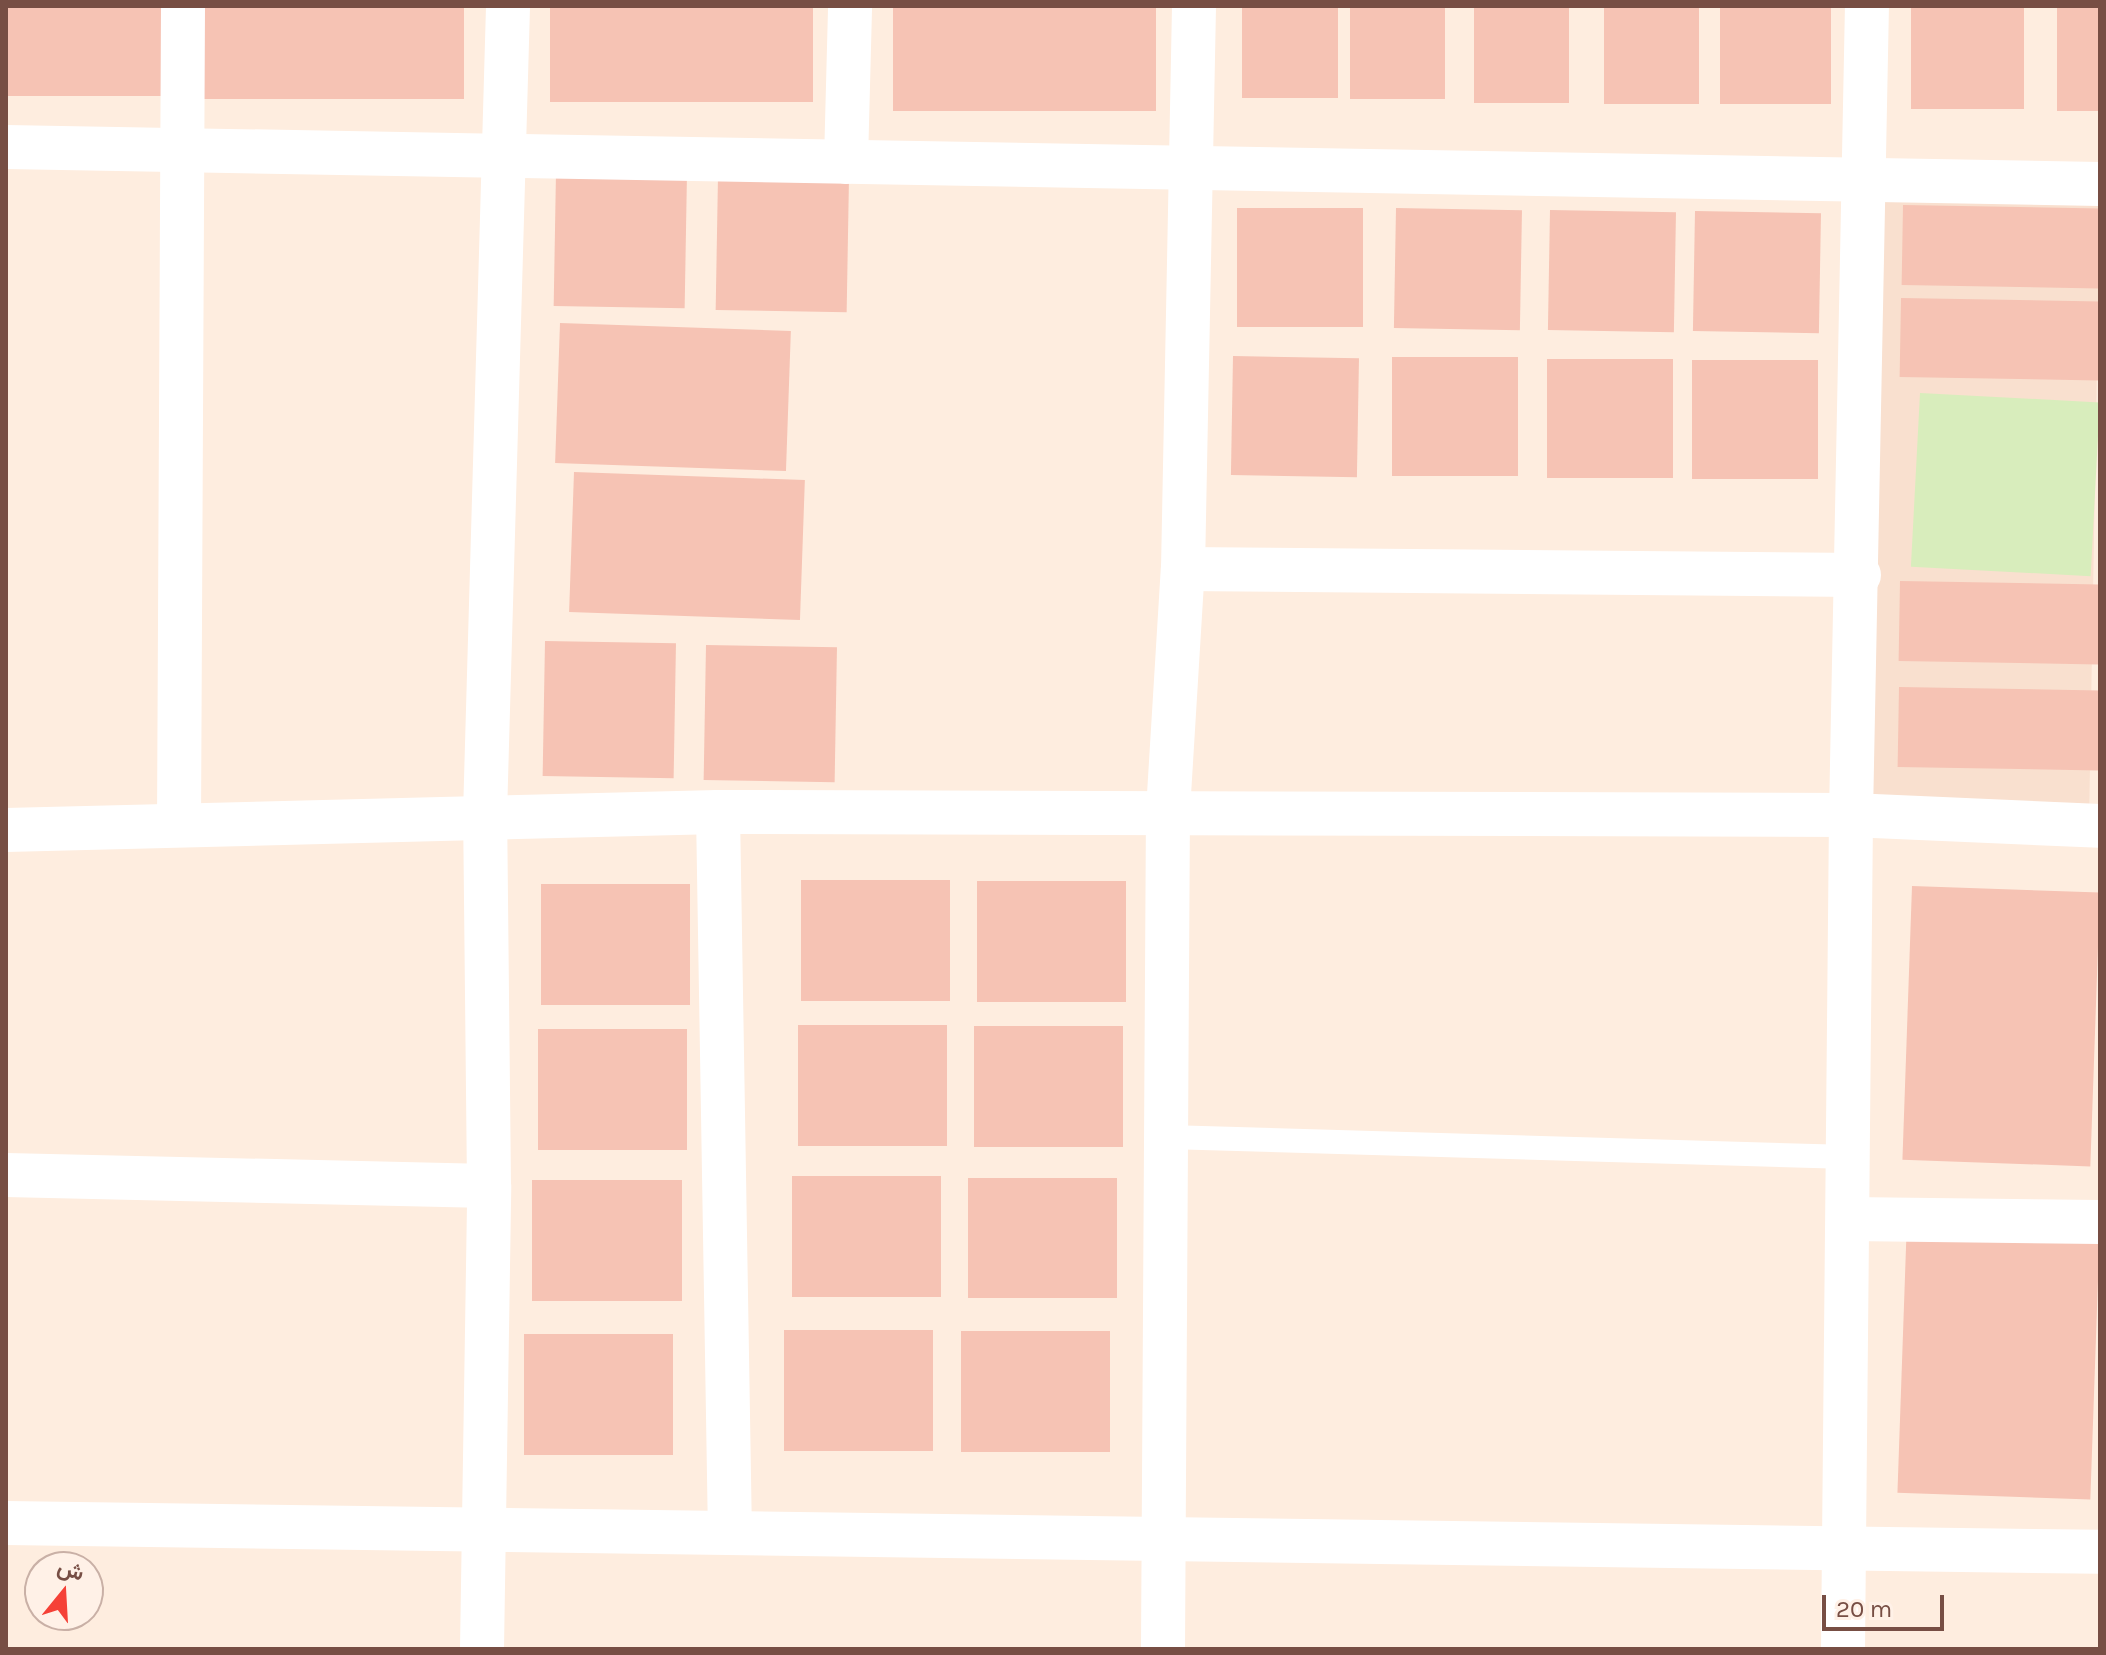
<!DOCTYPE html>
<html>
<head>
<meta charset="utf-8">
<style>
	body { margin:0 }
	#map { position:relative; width:2106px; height:1655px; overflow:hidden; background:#feeddf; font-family:Karla,Vazirmatn,sans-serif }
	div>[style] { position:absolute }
	.residential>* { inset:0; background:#f9e0cf; transform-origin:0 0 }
	.green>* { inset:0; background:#d8edbc; transform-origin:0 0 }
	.building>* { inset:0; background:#f6c3b4; transform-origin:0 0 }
	.service>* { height:24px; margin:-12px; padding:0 12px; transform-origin:12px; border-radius:12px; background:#fff }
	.minor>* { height:44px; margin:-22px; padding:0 22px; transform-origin:22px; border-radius:22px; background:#fff }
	span { translate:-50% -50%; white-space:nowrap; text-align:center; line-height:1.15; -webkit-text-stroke:6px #fff1e7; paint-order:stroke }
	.frame { position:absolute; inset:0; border:8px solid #774e44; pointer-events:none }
	.north { position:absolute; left:24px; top:1551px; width:80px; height:80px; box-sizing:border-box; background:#fff1e7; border:2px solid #c9b0a6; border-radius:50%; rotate:18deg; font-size:22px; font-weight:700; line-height:32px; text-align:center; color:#774e44 }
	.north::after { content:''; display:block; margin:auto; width:28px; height:36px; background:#f54137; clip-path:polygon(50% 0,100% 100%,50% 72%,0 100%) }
	.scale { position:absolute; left:1822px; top:1595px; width:122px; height:36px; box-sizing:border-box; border:4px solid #774e44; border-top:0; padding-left:10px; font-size:24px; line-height:28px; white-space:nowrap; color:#774e44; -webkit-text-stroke:6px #fff1e7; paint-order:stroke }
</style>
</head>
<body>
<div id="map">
	<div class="residential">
		<i style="left:1879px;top:190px;width:221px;height:612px;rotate:1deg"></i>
	</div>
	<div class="green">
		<i style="left:1920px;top:393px;width:180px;height:174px;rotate:3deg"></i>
	</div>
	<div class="building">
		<i style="left:6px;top:6px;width:156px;height:90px"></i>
		<i style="left:201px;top:6px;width:263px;height:93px"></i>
		<i style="left:550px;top:6px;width:263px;height:96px"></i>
		<i style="left:893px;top:6px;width:263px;height:105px"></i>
		<i style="left:1242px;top:6px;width:96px;height:92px"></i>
		<i style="left:1350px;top:6px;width:95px;height:93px"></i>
		<i style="left:1474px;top:6px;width:95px;height:97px"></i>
		<i style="left:1604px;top:6px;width:95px;height:98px"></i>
		<i style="left:1720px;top:6px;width:111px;height:98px"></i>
		<i style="left:1911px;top:6px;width:113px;height:103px"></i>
		<i style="left:2057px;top:6px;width:43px;height:105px"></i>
		<i style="left:556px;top:172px;width:131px;height:134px;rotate:1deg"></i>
		<i style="left:718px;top:176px;width:131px;height:134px;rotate:1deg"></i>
		<i style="left:1903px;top:205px;width:197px;height:80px;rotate:1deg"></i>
		<i style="left:1237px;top:208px;width:126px;height:119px"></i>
		<i style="left:1396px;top:208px;width:126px;height:120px;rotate:1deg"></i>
		<i style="left:1550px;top:210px;width:126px;height:120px;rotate:1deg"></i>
		<i style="left:1695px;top:211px;width:126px;height:120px;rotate:1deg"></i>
		<i style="left:1901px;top:298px;width:199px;height:79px;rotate:1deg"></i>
		<i style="left:560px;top:323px;width:231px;height:140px;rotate:2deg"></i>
		<i style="left:1233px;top:356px;width:126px;height:119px;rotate:1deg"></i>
		<i style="left:1392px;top:357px;width:126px;height:119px"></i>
		<i style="left:1547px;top:359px;width:126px;height:119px"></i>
		<i style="left:1692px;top:360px;width:126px;height:119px"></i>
		<i style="left:574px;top:472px;width:231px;height:140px;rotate:2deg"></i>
		<i style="left:1900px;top:581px;width:200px;height:80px;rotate:1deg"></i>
		<i style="left:545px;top:641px;width:131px;height:135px;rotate:1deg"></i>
		<i style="left:706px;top:645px;width:131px;height:135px;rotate:1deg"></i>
		<i style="left:1899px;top:687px;width:201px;height:80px;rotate:1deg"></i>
		<i style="left:801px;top:880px;width:149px;height:121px"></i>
		<i style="left:977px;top:881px;width:149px;height:121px"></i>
		<i style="left:541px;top:884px;width:149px;height:121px"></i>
		<i style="left:1912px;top:886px;width:188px;height:274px;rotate:2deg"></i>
		<i style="left:798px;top:1025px;width:149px;height:121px"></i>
		<i style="left:974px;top:1026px;width:149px;height:121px"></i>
		<i style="left:538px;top:1029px;width:149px;height:121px"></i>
		<i style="left:792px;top:1176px;width:149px;height:121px"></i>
		<i style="left:968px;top:1178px;width:149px;height:120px"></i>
		<i style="left:532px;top:1180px;width:150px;height:121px"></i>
		<i style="left:1907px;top:1219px;width:193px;height:274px;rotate:2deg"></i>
		<i style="left:784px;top:1330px;width:149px;height:121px"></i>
		<i style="left:961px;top:1331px;width:149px;height:121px"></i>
		<i style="left:524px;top:1334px;width:149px;height:121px"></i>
	</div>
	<div class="service">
		<i style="left:1167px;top:1137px;width:683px;rotate:1.68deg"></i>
	</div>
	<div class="minor">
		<i style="left:6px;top:147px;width:2094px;rotate:1.01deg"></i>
		<i style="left:846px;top:162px;width:156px;rotate:-88.5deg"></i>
		<i style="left:1183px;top:569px;width:676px;rotate:0.51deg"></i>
		<i style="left:718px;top:812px;width:721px;rotate:89.05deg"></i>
		<i style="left:179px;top:825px;width:819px;rotate:-89.72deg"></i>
		<i style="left:6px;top:830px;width:712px;rotate:-1.45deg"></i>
		<i style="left:718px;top:812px;width:1133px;rotate:0.15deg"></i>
		<i style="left:1851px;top:815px;width:249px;rotate:2.5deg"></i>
		<i style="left:6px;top:1175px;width:483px;rotate:1.3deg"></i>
		<i style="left:1849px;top:1219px;width:251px;rotate:0.7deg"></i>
		<i style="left:6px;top:1523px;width:2094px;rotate:0.79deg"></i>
		<i style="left:482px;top:1649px;width:463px;rotate:-89.1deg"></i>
		<i style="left:489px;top:1186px;width:371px;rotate:-90.6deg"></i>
		<i style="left:485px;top:815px;width:809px;rotate:-88.37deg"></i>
		<i style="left:1163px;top:1649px;width:838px;rotate:-89.66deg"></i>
		<i style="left:1168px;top:811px;width:242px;rotate:-86.5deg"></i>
		<i style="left:1183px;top:569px;width:563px;rotate:-88.88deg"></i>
		<i style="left:1843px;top:1649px;width:834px;rotate:-89.45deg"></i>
		<i style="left:1851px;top:815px;width:809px;rotate:-88.87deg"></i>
	</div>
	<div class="frame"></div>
	<div class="north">ش</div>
	<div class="scale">20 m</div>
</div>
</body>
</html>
